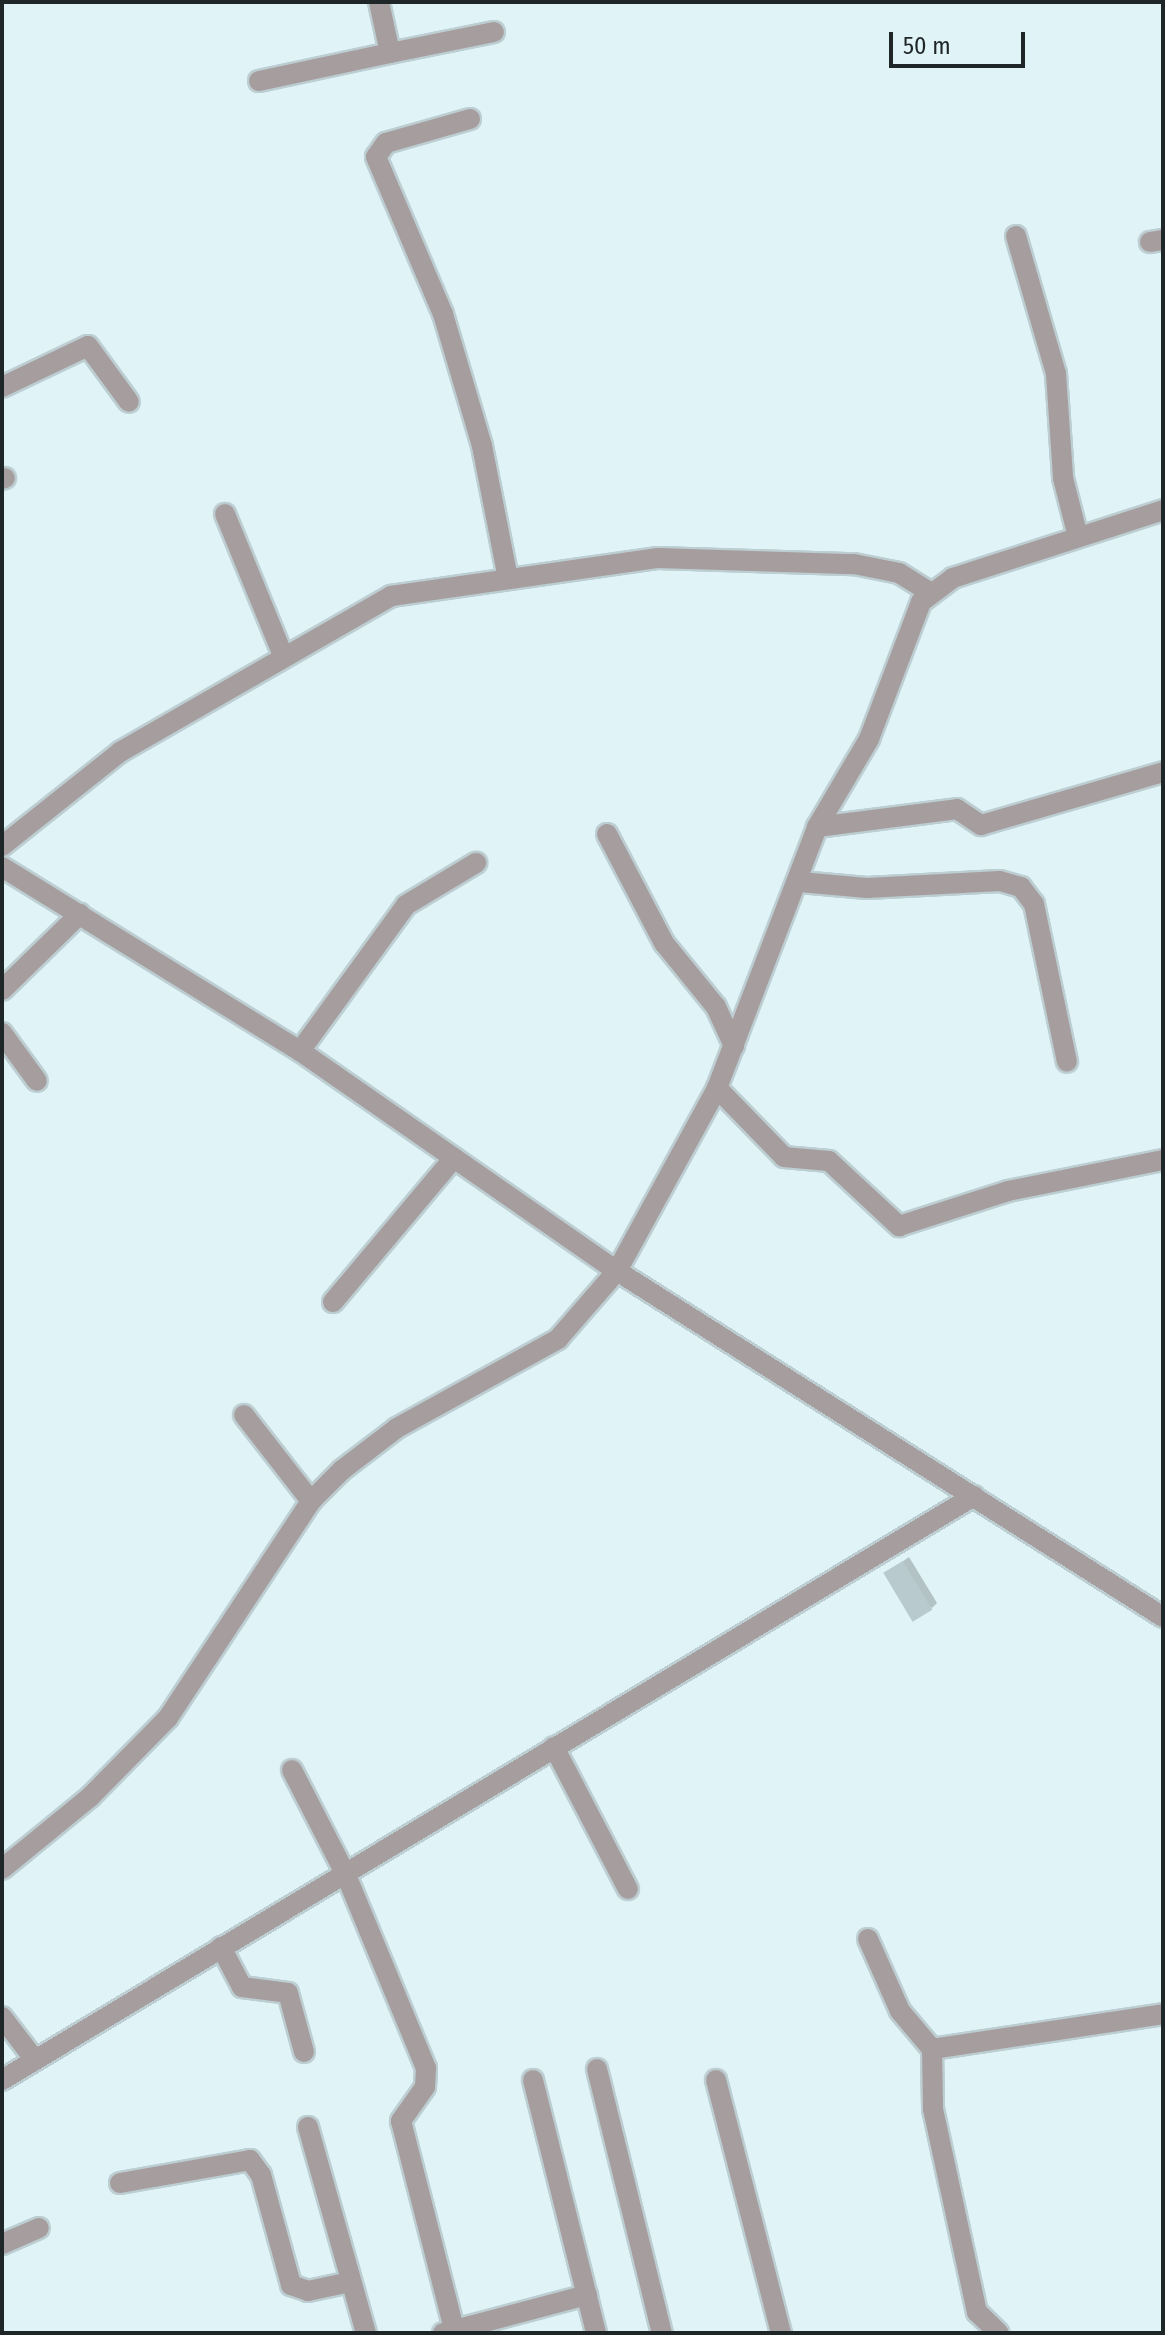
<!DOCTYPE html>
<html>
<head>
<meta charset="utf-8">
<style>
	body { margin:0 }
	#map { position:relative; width:1165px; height:2335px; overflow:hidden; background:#e0f3f7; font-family:"Fira Sans Condensed",sans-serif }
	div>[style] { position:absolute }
	.shadow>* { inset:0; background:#0003 }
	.building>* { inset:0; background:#b8cacd; transform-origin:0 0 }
	.roads { filter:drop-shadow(2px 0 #bdced2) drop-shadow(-2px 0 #bdced2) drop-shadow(0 2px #bdced2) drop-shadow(0 -2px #bdced2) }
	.minor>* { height:20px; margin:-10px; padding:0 10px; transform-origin:10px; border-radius:10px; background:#a59d9e }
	span { translate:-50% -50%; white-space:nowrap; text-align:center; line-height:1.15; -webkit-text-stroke:8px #e0f3f7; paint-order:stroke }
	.frame { position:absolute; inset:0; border:4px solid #1f2627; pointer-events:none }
	.scale { position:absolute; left:889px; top:32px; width:136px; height:36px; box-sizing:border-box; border:4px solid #1f2627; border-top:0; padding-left:10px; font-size:24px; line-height:28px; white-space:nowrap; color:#1f2627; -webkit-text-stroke:6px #e0f3f7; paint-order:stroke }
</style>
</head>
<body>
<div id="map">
	<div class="shadow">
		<i style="clip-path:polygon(909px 1557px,937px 1603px,932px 1608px,886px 1573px)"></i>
	</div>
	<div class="building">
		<i style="left:903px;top:1561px;width:57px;height:23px;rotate:59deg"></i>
	</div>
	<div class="roads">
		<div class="minor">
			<i style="left:379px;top:2px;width:52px;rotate:77.8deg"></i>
			<i style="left:390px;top:53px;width:106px;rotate:-11.4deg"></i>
			<i style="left:259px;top:81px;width:134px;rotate:-12.1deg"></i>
			<i style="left:470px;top:119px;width:87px;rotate:164.1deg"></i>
			<i style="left:386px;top:143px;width:17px;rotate:126deg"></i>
			<i style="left:376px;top:157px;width:171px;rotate:66.9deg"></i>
			<i style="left:443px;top:314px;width:138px;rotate:73.5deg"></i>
			<i style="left:482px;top:446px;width:130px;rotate:78.9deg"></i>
			<i style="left:1016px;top:236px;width:144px;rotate:73.8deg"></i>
			<i style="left:1056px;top:374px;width:104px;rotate:86.1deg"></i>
			<i style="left:1063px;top:478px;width:61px;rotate:75.7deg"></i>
			<i style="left:1150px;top:242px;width:13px;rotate:-9deg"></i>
			<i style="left:2px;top:387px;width:95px;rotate:-25.5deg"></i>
			<i style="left:88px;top:346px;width:69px;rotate:53.8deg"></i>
			<i style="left:2px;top:479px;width:3px;rotate:-18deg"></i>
			<i style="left:225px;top:514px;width:150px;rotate:67.7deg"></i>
			<i style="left:817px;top:827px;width:141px;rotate:-7.3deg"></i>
			<i style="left:957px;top:809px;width:29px;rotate:34deg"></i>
			<i style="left:981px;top:825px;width:190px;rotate:-16.2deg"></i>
			<i style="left:607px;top:834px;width:123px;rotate:62.4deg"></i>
			<i style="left:664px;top:943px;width:82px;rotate:50.9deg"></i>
			<i style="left:716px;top:1007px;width:43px;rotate:65.2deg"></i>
			<i style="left:2px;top:846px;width:151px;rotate:-38.5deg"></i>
			<i style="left:120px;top:752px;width:313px;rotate:-29.9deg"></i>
			<i style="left:391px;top:596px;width:270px;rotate:-8.1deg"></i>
			<i style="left:658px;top:558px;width:196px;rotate:1.8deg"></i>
			<i style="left:854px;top:564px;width:46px;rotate:11.3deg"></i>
			<i style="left:899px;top:573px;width:36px;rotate:32deg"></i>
			<i style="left:2px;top:867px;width:350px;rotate:31.7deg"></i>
			<i style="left:300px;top:1051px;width:386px;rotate:34.8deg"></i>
			<i style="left:617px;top:1271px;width:646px;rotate:32.36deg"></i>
			<i style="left:800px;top:882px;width:67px;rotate:5.1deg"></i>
			<i style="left:867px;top:888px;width:133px;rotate:-3deg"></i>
			<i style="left:1000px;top:881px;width:22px;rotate:16deg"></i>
			<i style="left:1021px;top:887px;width:21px;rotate:53deg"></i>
			<i style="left:1034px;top:904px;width:161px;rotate:78.2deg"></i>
			<i style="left:2px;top:990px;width:109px;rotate:-44.3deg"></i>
			<i style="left:2px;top:1033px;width:59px;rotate:53.9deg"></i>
			<i style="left:300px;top:1051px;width:180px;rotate:-54deg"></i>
			<i style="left:406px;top:905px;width:82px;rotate:-31deg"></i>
			<i style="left:717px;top:1088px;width:96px;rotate:45.8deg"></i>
			<i style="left:784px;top:1157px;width:45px;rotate:5.1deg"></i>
			<i style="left:829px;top:1161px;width:96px;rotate:42.9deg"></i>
			<i style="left:899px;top:1226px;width:114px;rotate:-17.8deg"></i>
			<i style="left:1008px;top:1191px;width:158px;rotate:-11.3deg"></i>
			<i style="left:333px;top:1302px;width:188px;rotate:-50deg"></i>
			<i style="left:244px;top:1415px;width:109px;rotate:52.1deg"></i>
			<i style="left:554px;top:1747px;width:160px;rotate:62.5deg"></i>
			<i style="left:292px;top:1770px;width:118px;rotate:62.8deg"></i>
			<i style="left:346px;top:1875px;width:209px;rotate:67.5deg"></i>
			<i style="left:426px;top:2068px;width:19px;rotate:93deg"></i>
			<i style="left:425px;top:2087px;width:42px;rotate:125.2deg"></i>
			<i style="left:401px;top:2121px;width:219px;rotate:75.7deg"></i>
			<i style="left:2px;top:1869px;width:114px;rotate:-39.3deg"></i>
			<i style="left:90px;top:1797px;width:111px;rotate:-45.4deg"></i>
			<i style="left:168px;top:1718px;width:260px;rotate:-56.6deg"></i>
			<i style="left:311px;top:1501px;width:44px;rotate:-45deg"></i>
			<i style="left:342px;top:1470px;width:69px;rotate:-37.4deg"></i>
			<i style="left:397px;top:1428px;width:184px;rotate:-28.9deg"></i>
			<i style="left:558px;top:1339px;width:90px;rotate:-49.1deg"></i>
			<i style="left:617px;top:1271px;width:209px;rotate:-61.3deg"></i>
			<i style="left:717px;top:1088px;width:280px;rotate:-69deg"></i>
			<i style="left:817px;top:827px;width:102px;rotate:-59.4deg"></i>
			<i style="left:869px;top:739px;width:147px;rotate:-69.2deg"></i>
			<i style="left:921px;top:602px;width:40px;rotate:-37deg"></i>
			<i style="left:953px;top:578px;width:221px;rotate:-17.9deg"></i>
			<i style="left:868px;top:1939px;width:79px;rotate:66deg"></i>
			<i style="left:900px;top:2011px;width:50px;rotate:49.9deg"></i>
			<i style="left:932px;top:2049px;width:234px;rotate:-8.6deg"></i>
			<i style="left:221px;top:1947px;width:45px;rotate:62.3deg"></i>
			<i style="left:242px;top:1987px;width:46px;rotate:7.4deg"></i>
			<i style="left:288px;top:1993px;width:61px;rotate:74.8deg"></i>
			<i style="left:2px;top:2017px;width:54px;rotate:52.5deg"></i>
			<i style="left:932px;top:2049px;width:60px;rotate:89deg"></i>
			<i style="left:933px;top:2109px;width:208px;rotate:77.8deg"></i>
			<i style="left:977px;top:2312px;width:30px;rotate:44deg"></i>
			<i style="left:597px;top:2069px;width:272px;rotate:76.2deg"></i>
			<i style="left:2px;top:2080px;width:1134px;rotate:-31deg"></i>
			<i style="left:533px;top:2080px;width:261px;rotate:76deg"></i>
			<i style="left:716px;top:2080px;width:261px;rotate:75.6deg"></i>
			<i style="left:308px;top:2127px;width:214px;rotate:74.3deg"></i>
			<i style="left:120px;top:2183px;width:132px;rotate:-10deg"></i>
			<i style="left:250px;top:2160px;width:19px;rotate:54deg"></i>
			<i style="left:261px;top:2175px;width:114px;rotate:74.7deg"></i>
			<i style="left:291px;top:2285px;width:18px;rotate:19deg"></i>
			<i style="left:308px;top:2291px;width:43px;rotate:-12.1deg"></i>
			<i style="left:2px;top:2244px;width:40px;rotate:-23.4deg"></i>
			<i style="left:443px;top:2333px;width:149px;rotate:-14.8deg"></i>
		</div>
	</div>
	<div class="frame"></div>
	<div class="scale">50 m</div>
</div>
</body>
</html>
